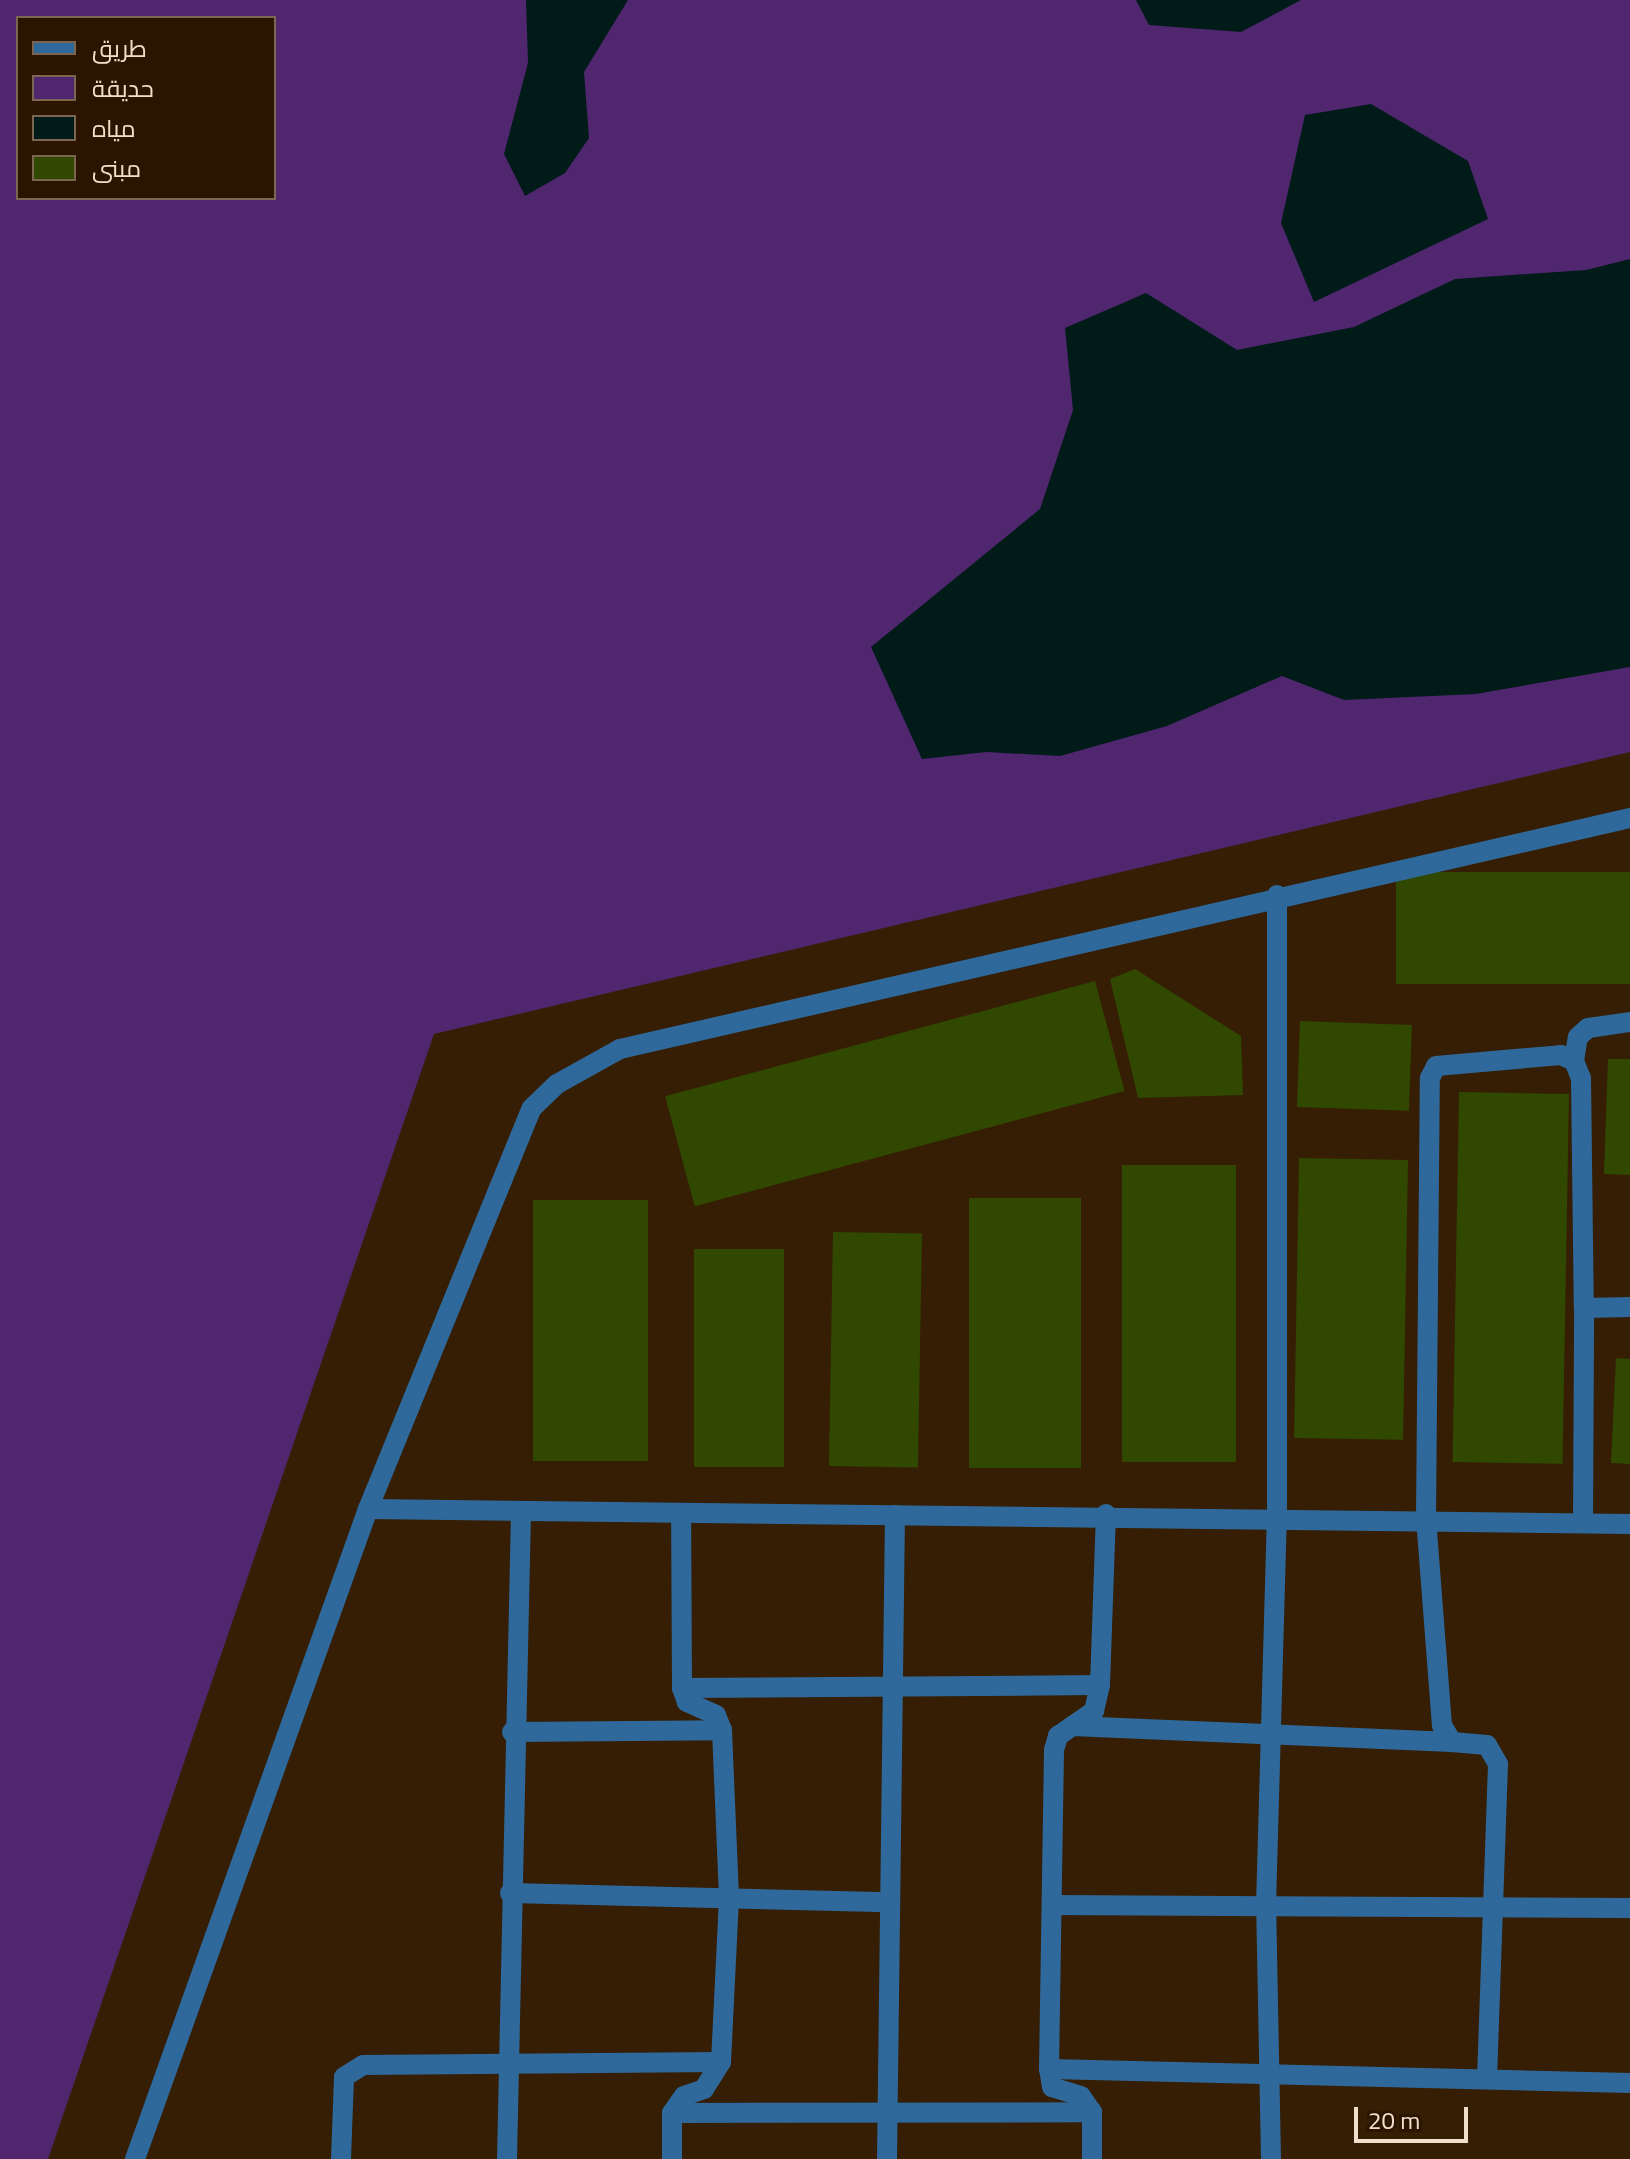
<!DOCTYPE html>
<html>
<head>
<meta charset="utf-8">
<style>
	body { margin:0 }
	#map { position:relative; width:1630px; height:2159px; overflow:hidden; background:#351e03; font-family:Georgia,Cairo,serif }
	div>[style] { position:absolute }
	.green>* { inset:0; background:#50276e }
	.water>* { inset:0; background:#011b19 }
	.building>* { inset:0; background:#314800; transform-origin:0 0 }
	.service>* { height:20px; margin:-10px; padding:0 10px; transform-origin:10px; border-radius:10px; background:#2f699c }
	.minor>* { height:20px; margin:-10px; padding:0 10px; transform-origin:10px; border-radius:10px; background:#2f699c }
	.tertiary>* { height:20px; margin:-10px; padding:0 10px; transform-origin:10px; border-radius:10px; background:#2f699c }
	span { translate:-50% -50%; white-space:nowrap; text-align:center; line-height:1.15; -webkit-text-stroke:8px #2b1500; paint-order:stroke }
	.legend { position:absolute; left:16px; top:16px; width:260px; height:184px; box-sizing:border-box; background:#2b1500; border:2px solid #7b6651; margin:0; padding:10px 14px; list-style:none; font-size:24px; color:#f2dfcb }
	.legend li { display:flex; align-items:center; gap:16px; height:40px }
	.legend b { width:40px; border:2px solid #7b6651 }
	.scale { position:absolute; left:1354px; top:2107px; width:114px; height:36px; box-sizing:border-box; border:4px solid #f2dfcb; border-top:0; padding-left:10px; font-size:24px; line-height:28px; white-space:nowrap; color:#f2dfcb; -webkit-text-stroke:6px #2b1500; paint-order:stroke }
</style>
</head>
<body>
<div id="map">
	<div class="green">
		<i style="clip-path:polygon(evenodd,0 0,1630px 0,1630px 752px,434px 1034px,48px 2159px,0 2159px,0 0,18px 18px,274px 18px,274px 198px,18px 198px,18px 18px)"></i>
	</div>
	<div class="water">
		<i style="clip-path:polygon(526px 0,628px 0,584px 72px,589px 138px,565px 173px,525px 196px,504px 154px,528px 63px)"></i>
		<i style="clip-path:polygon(1136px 0,1301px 0,1241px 32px,1149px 25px)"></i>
		<i style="clip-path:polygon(1371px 104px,1468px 161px,1488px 219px,1314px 302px,1281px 223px,1305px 115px)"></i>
		<i style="clip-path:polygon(1630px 259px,1630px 667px,1476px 694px,1344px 700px,1282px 676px,1167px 726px,1060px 756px,986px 752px,922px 759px,871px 647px,1040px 509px,1073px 410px,1065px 328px,1146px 293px,1237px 350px,1354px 327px,1455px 279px,1586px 270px)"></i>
	</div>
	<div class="building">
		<i style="left:1630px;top:872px;width:112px;height:234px;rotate:90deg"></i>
		<i style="clip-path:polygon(1135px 969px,1241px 1036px,1243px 1095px,1138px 1098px,1110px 979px)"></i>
		<i style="left:1095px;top:981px;width:114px;height:445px;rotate:75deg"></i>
		<i style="left:1300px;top:1021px;width:112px;height:86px;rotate:2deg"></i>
		<i style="clip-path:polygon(1608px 1059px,1630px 1059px,1630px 1175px,1604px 1174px)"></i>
		<i style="left:1459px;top:1092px;width:110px;height:370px;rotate:1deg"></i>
		<i style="left:1299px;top:1158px;width:109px;height:280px;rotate:1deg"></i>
		<i style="left:1122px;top:1165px;width:114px;height:297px"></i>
		<i style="left:969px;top:1198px;width:112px;height:270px"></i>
		<i style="left:533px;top:1200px;width:115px;height:261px"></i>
		<i style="left:833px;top:1232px;width:89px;height:234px;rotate:1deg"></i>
		<i style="left:694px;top:1249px;width:90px;height:218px"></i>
		<i style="clip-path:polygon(1616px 1358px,1630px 1359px,1630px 1464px,1611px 1463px)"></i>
	</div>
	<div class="service">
		<i style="left:1426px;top:1518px;width:208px;rotate:85.6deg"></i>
		<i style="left:1442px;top:1725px;width:20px;rotate:60deg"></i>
		<i style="left:1452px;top:1742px;width:35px;rotate:5deg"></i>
		<i style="left:1487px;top:1745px;width:22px;rotate:60deg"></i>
		<i style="left:1498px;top:1764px;width:314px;rotate:92deg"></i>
		<i style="left:682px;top:1688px;width:418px;rotate:-0.4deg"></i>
		<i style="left:1072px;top:1726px;width:380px;rotate:2.4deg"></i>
		<i style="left:512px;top:1732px;width:210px;rotate:-0.5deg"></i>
		<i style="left:510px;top:1893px;width:379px;rotate:1.4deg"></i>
		<i style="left:1052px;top:1905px;width:578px;rotate:0.3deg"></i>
		<i style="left:1049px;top:2069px;width:581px;rotate:1.38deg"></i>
		<i style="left:672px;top:2113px;width:420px;rotate:-0.1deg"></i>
		<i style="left:341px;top:2159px;width:82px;rotate:-87.9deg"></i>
		<i style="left:344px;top:2077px;width:22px;rotate:-32deg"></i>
		<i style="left:363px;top:2065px;width:358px;rotate:-0.5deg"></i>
		<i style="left:507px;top:2159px;width:645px;rotate:-88.76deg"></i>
		<i style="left:672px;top:2159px;width:46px;rotate:-90deg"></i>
		<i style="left:672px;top:2113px;width:21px;rotate:-55deg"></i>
		<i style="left:684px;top:2096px;width:21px;rotate:-19deg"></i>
		<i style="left:704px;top:2089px;width:32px;rotate:-58deg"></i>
		<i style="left:721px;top:2062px;width:165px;rotate:-87.2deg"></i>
		<i style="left:729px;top:1897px;width:167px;rotate:-92.4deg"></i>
		<i style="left:722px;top:1730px;width:16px;rotate:-112deg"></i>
		<i style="left:716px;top:1715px;width:32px;rotate:-156deg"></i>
		<i style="left:687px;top:1702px;width:15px;rotate:-110deg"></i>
		<i style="left:682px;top:1688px;width:172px;rotate:-90.3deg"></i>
		<i style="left:887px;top:2159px;width:644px;rotate:-89.29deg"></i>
		<i style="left:1092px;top:2159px;width:47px;rotate:-90deg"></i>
		<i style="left:1092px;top:2112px;width:19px;rotate:-125deg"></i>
		<i style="left:1081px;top:2096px;width:30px;rotate:-163deg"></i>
		<i style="left:1052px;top:2087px;width:18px;rotate:-99deg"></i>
		<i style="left:1049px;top:2069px;width:319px;rotate:-89.1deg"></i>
		<i style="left:1054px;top:1750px;width:15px;rotate:-74deg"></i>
		<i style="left:1058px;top:1736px;width:44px;rotate:-34.8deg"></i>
		<i style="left:1094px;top:1711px;width:27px;rotate:-77deg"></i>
		<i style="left:1100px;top:1685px;width:171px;rotate:-88deg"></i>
	</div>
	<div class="minor">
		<i style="left:1574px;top:1061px;width:24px;rotate:-81deg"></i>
		<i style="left:1578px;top:1037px;width:13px;rotate:-42deg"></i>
		<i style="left:1588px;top:1028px;width:42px;rotate:-8.1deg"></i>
		<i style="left:1426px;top:1518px;width:440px;rotate:-89.5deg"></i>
		<i style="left:1430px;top:1078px;width:13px;rotate:-63deg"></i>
		<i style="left:1436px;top:1066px;width:125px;rotate:-5deg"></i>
		<i style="left:1561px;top:1055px;width:14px;rotate:25deg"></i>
		<i style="left:1574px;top:1061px;width:18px;rotate:68deg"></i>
		<i style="left:1581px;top:1078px;width:230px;rotate:89.3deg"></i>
		<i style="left:1583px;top:1523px;width:215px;rotate:-89.7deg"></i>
		<i style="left:1584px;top:1308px;width:46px;rotate:-1.2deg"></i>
		<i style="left:1271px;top:2159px;width:253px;rotate:-91.1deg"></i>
		<i style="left:1266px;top:1906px;width:391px;rotate:-88.4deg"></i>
		<i style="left:1277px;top:1515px;width:620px;rotate:-90deg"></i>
	</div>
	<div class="tertiary">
		<i style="left:368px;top:1509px;width:1262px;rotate:0.68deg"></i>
		<i style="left:135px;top:2159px;width:690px;rotate:-70.28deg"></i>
		<i style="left:368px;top:1509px;width:433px;rotate:-67.8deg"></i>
		<i style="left:532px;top:1108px;width:35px;rotate:-44deg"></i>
		<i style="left:557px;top:1084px;width:72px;rotate:-29.1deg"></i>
		<i style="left:620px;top:1049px;width:1036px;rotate:-12.88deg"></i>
	</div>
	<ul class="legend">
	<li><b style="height:10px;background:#2f699c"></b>طريق</li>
	<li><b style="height:22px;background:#50276e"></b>حديقة</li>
	<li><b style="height:22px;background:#011b19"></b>مياه</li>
	<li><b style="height:22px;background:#314800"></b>مبنى</li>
	</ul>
	<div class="scale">20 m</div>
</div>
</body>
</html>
